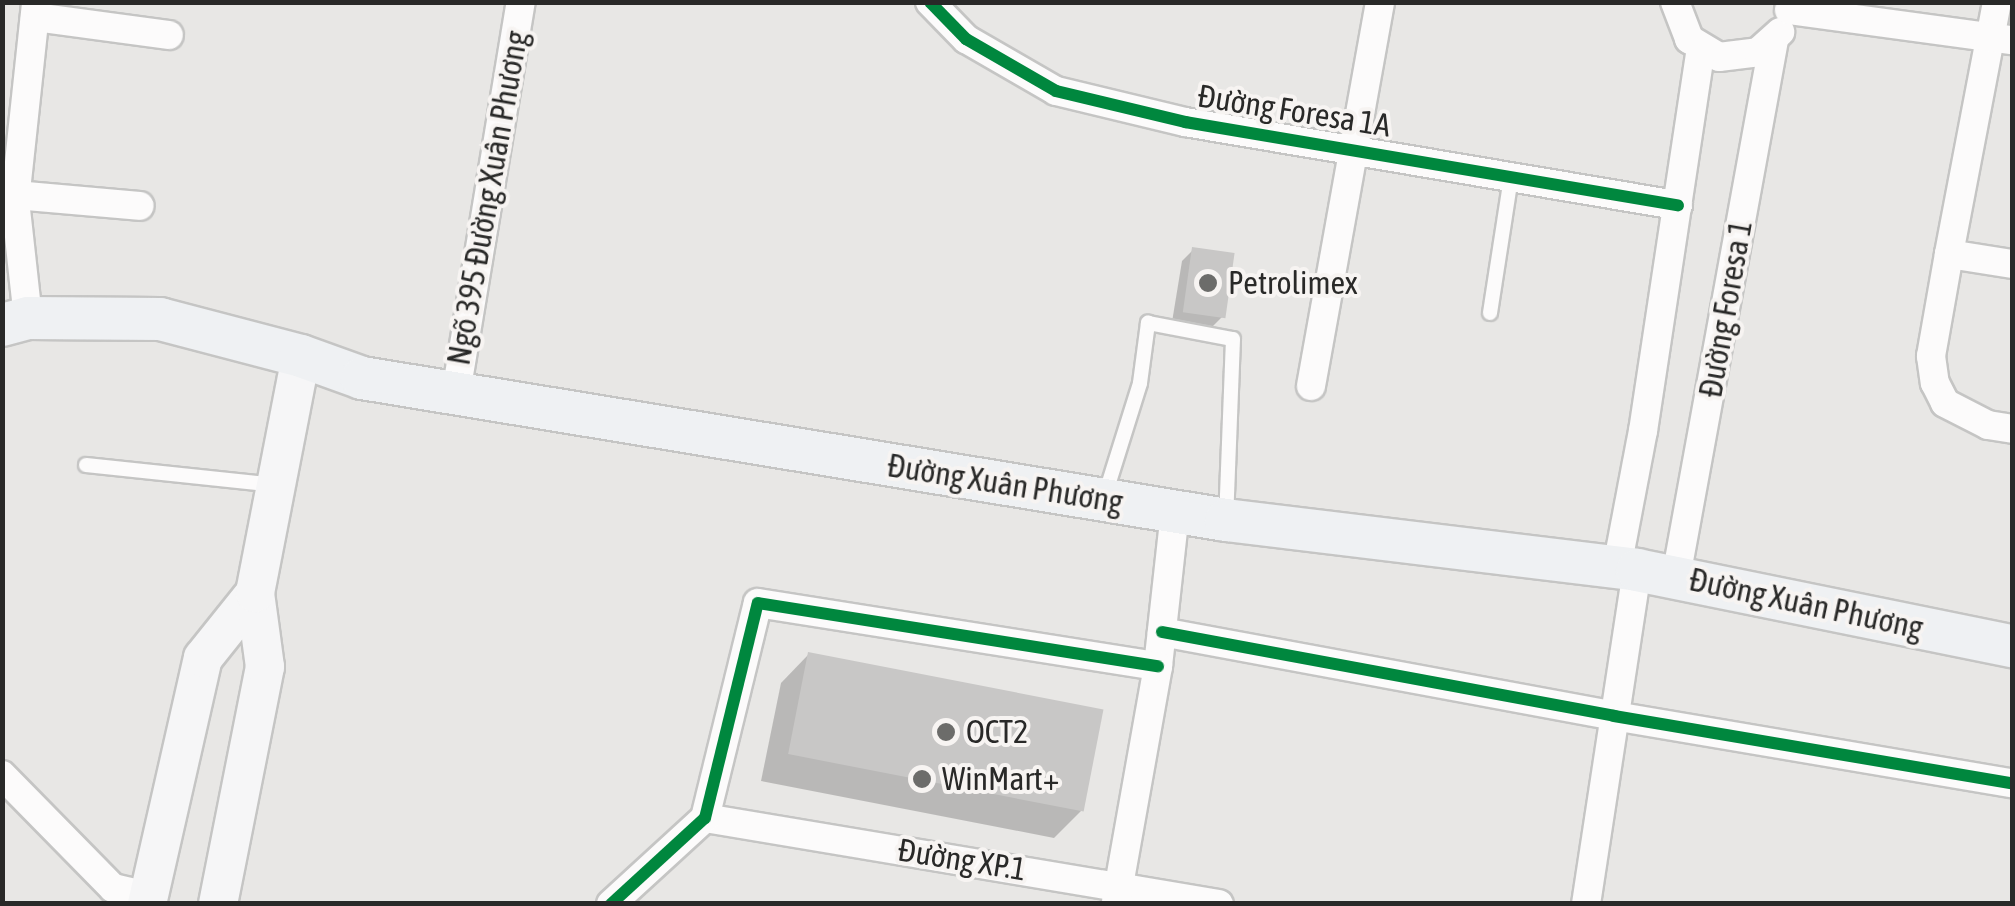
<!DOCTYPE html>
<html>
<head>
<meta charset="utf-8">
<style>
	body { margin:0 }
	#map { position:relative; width:2015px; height:906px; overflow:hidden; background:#e8e7e5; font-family:"Asap Condensed",sans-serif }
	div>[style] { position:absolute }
	.shadow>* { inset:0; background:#0003 }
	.building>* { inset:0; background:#c8c7c6; transform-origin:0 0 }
	.roads { filter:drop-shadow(2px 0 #c5c5c4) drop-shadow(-2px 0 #c5c5c4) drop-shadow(0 2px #c5c5c4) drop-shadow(0 -2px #c5c5c4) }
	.lane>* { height:14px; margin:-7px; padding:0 7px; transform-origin:7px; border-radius:7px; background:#fcfbfb }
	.street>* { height:28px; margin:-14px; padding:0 14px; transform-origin:14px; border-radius:14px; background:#fcfbfb }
	.secondary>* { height:38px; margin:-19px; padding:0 19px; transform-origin:19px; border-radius:19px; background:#f6f6f7 }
	.primary>* { height:42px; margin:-21px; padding:0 21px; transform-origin:21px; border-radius:21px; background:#eff1f3 }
	.cycleway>* { height:12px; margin:-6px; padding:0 6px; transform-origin:6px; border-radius:6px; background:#00873e }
	.dots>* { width:28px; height:28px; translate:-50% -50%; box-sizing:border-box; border:5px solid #f7f4f2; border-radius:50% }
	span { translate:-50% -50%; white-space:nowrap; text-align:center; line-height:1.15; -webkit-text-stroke:8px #f7f4f2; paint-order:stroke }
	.street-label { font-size:32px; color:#292928 }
	.poi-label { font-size:32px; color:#292928 }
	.left { translate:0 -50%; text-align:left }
	.frame { position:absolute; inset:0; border:5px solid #292928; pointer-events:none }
</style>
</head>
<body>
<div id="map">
	<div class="shadow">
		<i style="clip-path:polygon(1193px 250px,1222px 317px,1211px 328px,1172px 322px,1182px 261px)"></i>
		<i style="clip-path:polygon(808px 655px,1082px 810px,1054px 838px,761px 781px,781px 683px)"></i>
	</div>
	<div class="building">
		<i style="left:1192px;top:247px;width:43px;height:66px;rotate:8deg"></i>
		<i style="left:808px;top:652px;width:301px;height:104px;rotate:11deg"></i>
	</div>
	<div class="roads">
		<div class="lane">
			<i style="left:1490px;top:313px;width:138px;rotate:-81.2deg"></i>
			<i style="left:86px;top:465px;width:191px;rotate:6deg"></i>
			<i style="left:1105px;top:495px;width:117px;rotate:-72.6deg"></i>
			<i style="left:1140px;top:383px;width:61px;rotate:-82.4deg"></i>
			<i style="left:1148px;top:323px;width:86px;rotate:10.7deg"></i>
			<i style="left:1233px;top:339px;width:179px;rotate:92.2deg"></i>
		</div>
		<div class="street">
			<i style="left:930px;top:2px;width:52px;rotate:45.8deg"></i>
			<i style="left:966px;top:39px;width:104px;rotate:30deg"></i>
			<i style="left:1056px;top:91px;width:133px;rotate:13.5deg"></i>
			<i style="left:1185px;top:122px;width:500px;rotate:9.6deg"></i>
			<i style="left:1675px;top:2px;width:40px;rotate:69deg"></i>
			<i style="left:1689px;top:39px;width:35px;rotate:31deg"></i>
			<i style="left:1719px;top:57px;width:39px;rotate:-7deg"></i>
			<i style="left:1758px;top:52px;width:30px;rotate:-42deg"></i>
			<i style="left:1997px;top:2px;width:257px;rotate:100.8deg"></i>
			<i style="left:1949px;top:254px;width:64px;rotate:9deg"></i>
			<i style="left:1789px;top:10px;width:225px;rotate:7.7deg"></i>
			<i style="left:35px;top:17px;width:135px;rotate:7.7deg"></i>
			<i style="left:15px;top:195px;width:125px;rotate:5deg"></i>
			<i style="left:1949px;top:254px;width:104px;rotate:100deg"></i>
			<i style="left:1931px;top:356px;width:27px;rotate:82deg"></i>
			<i style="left:1935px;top:383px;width:22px;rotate:63deg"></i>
			<i style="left:1945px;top:403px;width:48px;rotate:27.1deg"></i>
			<i style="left:1988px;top:425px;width:24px;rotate:9deg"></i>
			<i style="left:28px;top:318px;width:119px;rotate:-96.3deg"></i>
			<i style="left:15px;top:200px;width:199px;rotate:-83.9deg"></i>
			<i style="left:1311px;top:386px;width:390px;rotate:-79.8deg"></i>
			<i style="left:456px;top:393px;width:396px;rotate:-80.6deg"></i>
			<i style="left:1617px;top:567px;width:138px;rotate:-79.2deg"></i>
			<i style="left:1643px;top:431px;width:386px;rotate:-81.4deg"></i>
			<i style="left:1676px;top:577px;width:546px;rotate:-79.66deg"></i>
			<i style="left:1162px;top:632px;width:460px;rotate:10.5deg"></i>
			<i style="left:1614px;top:716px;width:404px;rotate:9.6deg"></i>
			<i style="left:2px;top:775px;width:158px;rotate:45.5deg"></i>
			<i style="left:113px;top:888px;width:36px;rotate:13deg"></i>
			<i style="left:705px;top:818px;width:521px;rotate:9.5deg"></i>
			<i style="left:1116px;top:902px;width:240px;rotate:-79.9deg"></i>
			<i style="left:1158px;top:666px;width:155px;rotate:-83.7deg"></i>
			<i style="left:611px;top:904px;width:127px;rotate:-42.5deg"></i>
			<i style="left:705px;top:818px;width:221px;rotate:-76.2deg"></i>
			<i style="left:758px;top:603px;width:405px;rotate:9deg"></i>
			<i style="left:1586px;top:904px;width:338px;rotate:-81.3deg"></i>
		</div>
		<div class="secondary">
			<i style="left:147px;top:904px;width:252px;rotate:-77.2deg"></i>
			<i style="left:203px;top:658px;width:83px;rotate:-51.3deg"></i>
			<i style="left:218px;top:904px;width:242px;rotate:-78.8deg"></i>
			<i style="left:265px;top:667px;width:75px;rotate:-97.7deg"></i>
			<i style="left:255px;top:593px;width:241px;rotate:-79deg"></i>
		</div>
		<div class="primary">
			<i style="left:2px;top:325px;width:27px;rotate:-15deg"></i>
			<i style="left:28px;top:318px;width:132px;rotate:0.4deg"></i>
			<i style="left:160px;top:319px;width:146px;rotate:14.7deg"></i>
			<i style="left:301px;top:356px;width:65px;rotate:19.8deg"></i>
			<i style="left:362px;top:378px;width:876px;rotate:9.33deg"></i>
			<i style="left:1226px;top:520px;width:414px;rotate:6.9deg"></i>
			<i style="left:1637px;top:570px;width:383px;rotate:11.5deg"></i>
		</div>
	</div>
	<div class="cycleway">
		<i style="left:930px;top:2px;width:52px;rotate:45.8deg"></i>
		<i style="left:966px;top:39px;width:104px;rotate:30deg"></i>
		<i style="left:1056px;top:91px;width:133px;rotate:13.5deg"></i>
		<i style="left:1185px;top:122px;width:500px;rotate:9.6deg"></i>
		<i style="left:1162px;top:632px;width:460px;rotate:10.5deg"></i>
		<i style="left:1614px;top:716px;width:404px;rotate:9.6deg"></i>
		<i style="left:611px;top:904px;width:127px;rotate:-42.5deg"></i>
		<i style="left:705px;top:818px;width:221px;rotate:-76.2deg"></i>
		<i style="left:758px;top:603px;width:405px;rotate:9deg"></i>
	</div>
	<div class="dots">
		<i style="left:1208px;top:283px;background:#6c6c6a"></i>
		<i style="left:946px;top:732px;background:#6c6c6a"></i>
		<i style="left:922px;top:779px;background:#6c6c6a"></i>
	</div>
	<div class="street-label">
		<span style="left:1294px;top:111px;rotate:9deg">Đường Foresa 1A</span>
		<span style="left:488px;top:198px;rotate:-80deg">Ngõ 395 Đường Xuân Phương</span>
		<span style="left:1726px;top:309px;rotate:-80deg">Đường Foresa 1</span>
		<span style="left:1005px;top:484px;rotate:9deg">Đường Xuân Phương</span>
		<span style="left:1806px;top:604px;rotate:12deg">Đường Xuân Phương</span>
		<span style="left:962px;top:860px;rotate:9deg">Đường XP.1</span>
	</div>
	<div class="poi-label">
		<span class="left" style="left:1228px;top:283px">Petrolimex</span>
		<span class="left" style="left:966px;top:732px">OCT2</span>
		<span class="left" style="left:942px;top:779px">WinMart+</span>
	</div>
	<div class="frame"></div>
</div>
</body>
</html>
